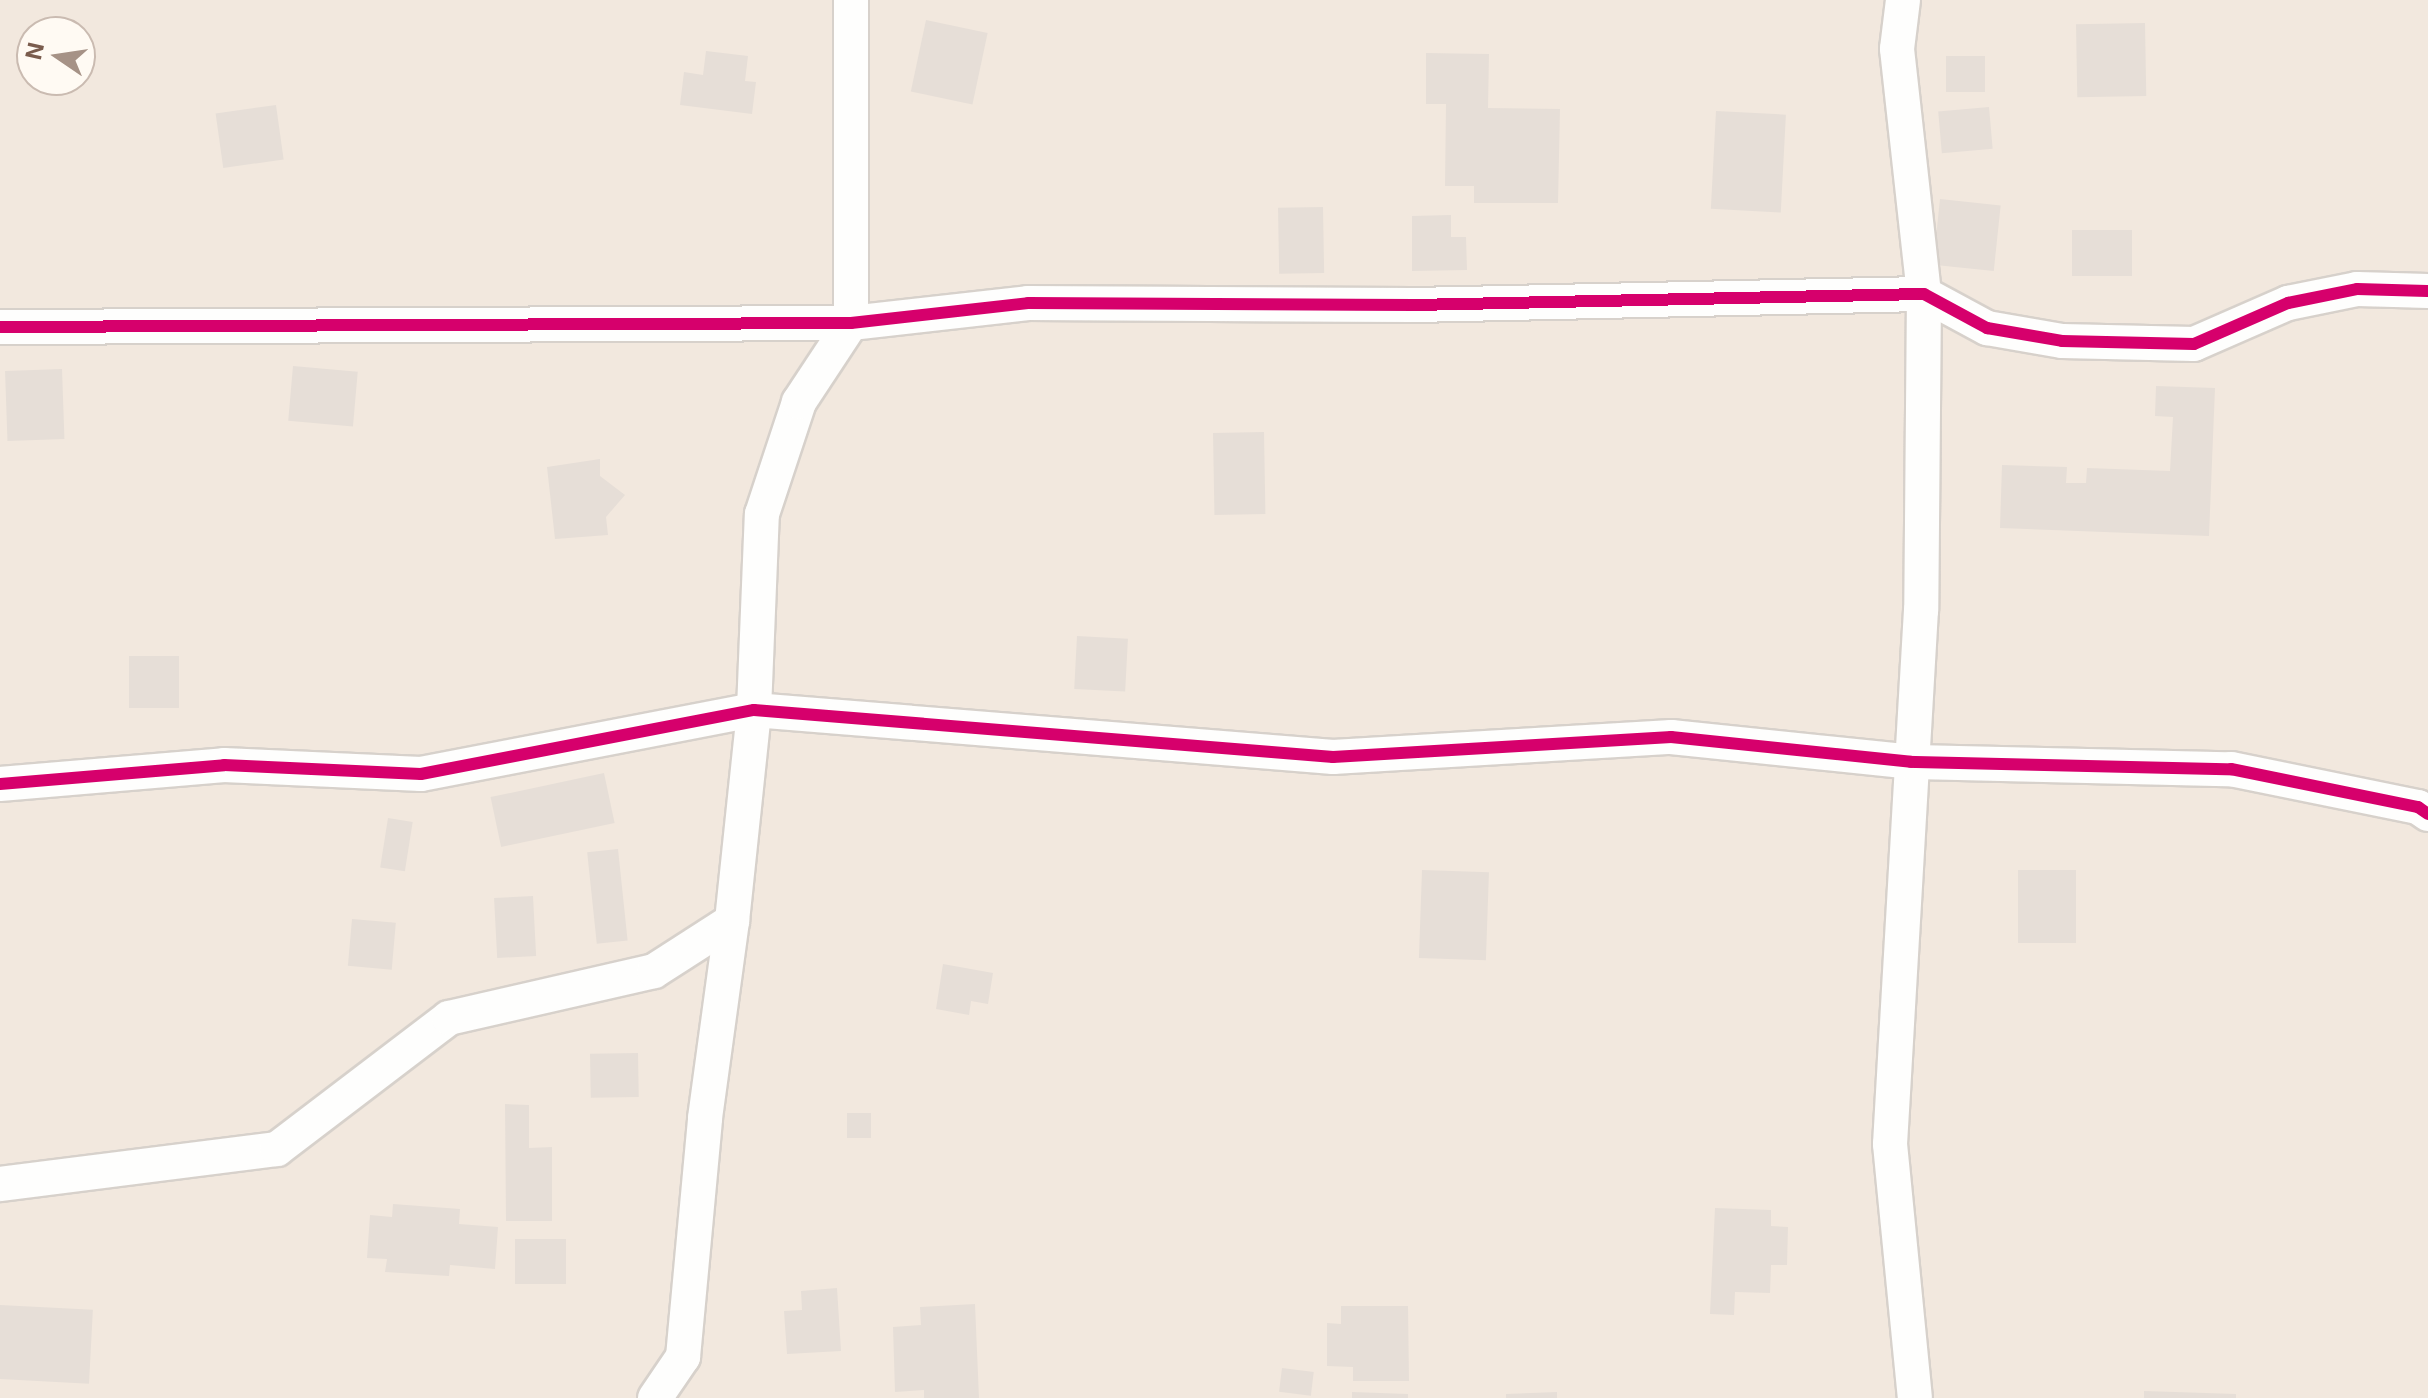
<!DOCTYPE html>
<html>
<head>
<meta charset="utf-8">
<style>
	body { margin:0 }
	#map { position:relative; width:2428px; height:1398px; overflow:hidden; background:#f9f5f0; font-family:Inter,sans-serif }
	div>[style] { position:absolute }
	.residential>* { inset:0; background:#f2e8de }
	.building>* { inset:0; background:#e6ded7; transform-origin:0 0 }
	.roads { filter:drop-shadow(2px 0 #d7d1cb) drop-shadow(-2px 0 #d7d1cb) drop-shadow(0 2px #d7d1cb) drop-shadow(0 -2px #d7d1cb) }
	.street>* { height:34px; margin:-17px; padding:0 17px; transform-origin:17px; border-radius:17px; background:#fefefd }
	.cycleway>* { height:12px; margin:-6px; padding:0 6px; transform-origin:6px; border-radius:6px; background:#d6006c }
	span { translate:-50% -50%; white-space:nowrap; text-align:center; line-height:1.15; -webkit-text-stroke:8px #fffaf3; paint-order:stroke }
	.north { position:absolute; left:16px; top:16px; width:80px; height:80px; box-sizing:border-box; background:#fffaf3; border:2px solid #cabbb1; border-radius:50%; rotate:283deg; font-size:22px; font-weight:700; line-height:32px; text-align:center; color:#7a5c4d }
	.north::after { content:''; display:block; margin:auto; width:28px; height:36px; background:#a69286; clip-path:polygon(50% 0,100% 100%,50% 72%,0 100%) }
</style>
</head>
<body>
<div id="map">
	<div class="residential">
		<i style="clip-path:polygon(evenodd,0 0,2428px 0,2428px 1398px,0 1398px,0 0,32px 32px,80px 32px,80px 80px,32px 80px,32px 32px)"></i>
	</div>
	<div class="building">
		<i style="left:926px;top:20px;width:63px;height:73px;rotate:12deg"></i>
		<i style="left:2145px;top:23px;width:73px;height:69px;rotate:89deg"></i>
		<i style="clip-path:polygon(706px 51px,748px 56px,745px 81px,756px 82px,752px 114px,680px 105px,684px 72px,703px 75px)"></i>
		<i style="clip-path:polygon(1426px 53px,1489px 54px,1488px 108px,1560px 109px,1558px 203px,1474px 203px,1474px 186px,1445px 186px,1446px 104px,1426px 104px)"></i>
		<i style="left:1946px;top:56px;width:39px;height:36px"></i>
		<i style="left:276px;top:105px;width:55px;height:61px;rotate:82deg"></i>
		<i style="left:1989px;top:107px;width:42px;height:51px;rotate:85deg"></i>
		<i style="left:1716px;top:111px;width:70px;height:98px;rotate:3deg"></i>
		<i style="left:1940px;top:199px;width:61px;height:66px;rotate:6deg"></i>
		<i style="left:1323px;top:207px;width:66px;height:45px;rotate:89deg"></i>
		<i style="clip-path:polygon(1451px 215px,1451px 237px,1466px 237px,1467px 270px,1412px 271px,1412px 216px)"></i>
		<i style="left:2072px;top:230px;width:60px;height:46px"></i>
		<i style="left:293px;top:366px;width:65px;height:55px;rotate:5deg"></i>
		<i style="left:62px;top:369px;width:70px;height:57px;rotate:88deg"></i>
		<i style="clip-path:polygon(2156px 386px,2215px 388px,2209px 536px,2000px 528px,2002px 465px,2067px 467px,2066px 483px,2086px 483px,2087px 468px,2170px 471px,2173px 417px,2155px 416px)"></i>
		<i style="left:1264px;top:432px;width:82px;height:51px;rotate:89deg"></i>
		<i style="clip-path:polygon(600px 459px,600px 476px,625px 495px,606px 517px,608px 535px,555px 539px,547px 467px)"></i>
		<i style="left:1077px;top:636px;width:51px;height:53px;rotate:3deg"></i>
		<i style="left:129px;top:656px;width:50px;height:52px"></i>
		<i style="left:604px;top:773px;width:51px;height:116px;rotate:78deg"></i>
		<i style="left:388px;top:818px;width:25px;height:50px;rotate:9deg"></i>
		<i style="left:618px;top:849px;width:92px;height:31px;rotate:84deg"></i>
		<i style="left:1422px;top:870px;width:67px;height:88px;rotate:2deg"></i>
		<i style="left:2018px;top:870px;width:58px;height:73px"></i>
		<i style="left:533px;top:896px;width:60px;height:39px;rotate:87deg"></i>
		<i style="left:352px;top:919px;width:44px;height:47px;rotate:5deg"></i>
		<i style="clip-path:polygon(943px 964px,993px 973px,988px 1004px,971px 1001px,969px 1015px,936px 1009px)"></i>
		<i style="left:638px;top:1053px;width:44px;height:48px;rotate:89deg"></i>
		<i style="clip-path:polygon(505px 1104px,529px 1105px,529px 1148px,552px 1147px,552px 1221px,506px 1221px)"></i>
		<i style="left:847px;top:1113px;width:24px;height:25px"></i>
		<i style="clip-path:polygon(393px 1204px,460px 1209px,459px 1224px,498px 1227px,495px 1269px,450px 1265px,449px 1276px,385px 1272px,387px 1259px,367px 1258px,370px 1215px,392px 1217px)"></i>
		<i style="clip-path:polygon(1715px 1208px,1771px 1210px,1771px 1226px,1788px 1227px,1787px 1265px,1771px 1265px,1770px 1293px,1735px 1292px,1734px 1315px,1710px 1314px)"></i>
		<i style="left:515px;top:1239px;width:51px;height:45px"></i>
		<i style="clip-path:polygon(837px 1288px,841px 1351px,787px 1354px,784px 1311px,802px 1310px,801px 1291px)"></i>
		<i style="clip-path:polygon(975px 1304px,979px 1398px,924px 1398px,924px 1390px,895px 1392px,893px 1327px,921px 1325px,920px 1307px)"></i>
		<i style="left:0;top:1305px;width:93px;height:74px;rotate:3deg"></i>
		<i style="clip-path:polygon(1341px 1306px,1408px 1306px,1409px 1381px,1353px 1381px,1353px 1367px,1327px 1366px,1327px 1323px,1341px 1324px)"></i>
		<i style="left:1282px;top:1368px;width:32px;height:24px;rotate:7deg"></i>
		<i style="clip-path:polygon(2144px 1391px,2236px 1394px,2236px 1398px,2144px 1398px)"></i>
		<i style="clip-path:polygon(1352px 1392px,1408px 1394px,1408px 1398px,1352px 1398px)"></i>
		<i style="clip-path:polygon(1557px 1392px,1557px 1398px,1506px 1398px,1506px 1394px)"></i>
	</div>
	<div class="roads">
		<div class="street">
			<i style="left:1903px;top:0;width:49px;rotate:97deg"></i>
			<i style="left:1897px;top:49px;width:246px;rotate:83.7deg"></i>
			<i style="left:1924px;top:294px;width:316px;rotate:90.5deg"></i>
			<i style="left:1921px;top:610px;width:535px;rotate:93.32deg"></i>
			<i style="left:1890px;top:1144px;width:255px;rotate:84.4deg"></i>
			<i style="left:0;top:327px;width:851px;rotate:-0.27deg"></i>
			<i style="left:851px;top:323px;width:178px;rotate:-6.4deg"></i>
			<i style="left:1028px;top:303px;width:386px;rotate:0.3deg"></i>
			<i style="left:1414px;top:305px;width:510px;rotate:-1.24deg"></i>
			<i style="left:1924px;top:294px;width:72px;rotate:28.4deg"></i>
			<i style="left:1987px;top:328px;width:76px;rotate:9.8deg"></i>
			<i style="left:2062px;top:341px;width:132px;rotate:1.3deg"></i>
			<i style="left:2194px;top:344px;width:103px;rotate:-23.6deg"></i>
			<i style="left:2288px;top:303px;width:70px;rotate:-11.5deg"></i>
			<i style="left:2357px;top:289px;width:71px;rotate:1.6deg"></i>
			<i style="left:0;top:784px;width:225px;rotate:-4.8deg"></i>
			<i style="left:224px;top:765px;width:197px;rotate:2.6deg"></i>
			<i style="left:421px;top:774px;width:339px;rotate:-10.9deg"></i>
			<i style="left:754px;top:710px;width:581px;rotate:4.64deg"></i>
			<i style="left:1333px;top:757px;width:339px;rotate:-3.4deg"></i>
			<i style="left:1671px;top:737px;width:241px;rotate:5.9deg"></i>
			<i style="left:1911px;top:762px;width:320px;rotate:1.3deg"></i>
			<i style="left:2231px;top:769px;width:191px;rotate:11.5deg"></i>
			<i style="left:2418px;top:807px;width:12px;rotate:35deg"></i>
			<i style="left:0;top:1184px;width:279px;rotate:-7.2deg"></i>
			<i style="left:277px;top:1149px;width:216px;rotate:-37.3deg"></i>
			<i style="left:449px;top:1018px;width:210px;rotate:-12.9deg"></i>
			<i style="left:654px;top:971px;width:93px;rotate:-32.7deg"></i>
			<i style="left:655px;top:1398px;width:50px;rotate:-55.7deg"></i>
			<i style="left:683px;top:1357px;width:240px;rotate:-84.7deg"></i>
			<i style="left:705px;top:1118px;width:199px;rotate:-82.2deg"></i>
			<i style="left:732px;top:921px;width:212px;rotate:-84deg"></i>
			<i style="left:754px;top:710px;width:196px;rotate:-87.7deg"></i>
			<i style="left:762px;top:514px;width:118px;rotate:-71.7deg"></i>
			<i style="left:799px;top:402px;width:95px;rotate:-56.6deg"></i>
			<i style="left:851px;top:323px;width:323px;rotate:-90deg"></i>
		</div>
	</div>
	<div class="cycleway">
		<i style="left:0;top:327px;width:851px;rotate:-0.27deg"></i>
		<i style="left:851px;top:323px;width:178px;rotate:-6.4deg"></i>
		<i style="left:1028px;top:303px;width:386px;rotate:0.3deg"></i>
		<i style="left:1414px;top:305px;width:510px;rotate:-1.24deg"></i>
		<i style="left:1924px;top:294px;width:72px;rotate:28.4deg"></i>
		<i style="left:1987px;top:328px;width:76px;rotate:9.8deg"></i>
		<i style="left:2062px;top:341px;width:132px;rotate:1.3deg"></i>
		<i style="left:2194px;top:344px;width:103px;rotate:-23.6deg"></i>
		<i style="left:2288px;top:303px;width:70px;rotate:-11.5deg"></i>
		<i style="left:2357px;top:289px;width:71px;rotate:1.6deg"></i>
		<i style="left:0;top:784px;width:225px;rotate:-4.8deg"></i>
		<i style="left:224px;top:765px;width:197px;rotate:2.6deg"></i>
		<i style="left:421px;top:774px;width:339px;rotate:-10.9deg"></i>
		<i style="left:754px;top:710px;width:581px;rotate:4.64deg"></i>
		<i style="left:1333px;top:757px;width:339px;rotate:-3.4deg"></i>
		<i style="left:1671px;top:737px;width:241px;rotate:5.9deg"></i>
		<i style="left:1911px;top:762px;width:320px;rotate:1.3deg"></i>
		<i style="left:2231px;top:769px;width:191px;rotate:11.5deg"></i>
		<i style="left:2418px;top:807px;width:12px;rotate:35deg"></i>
	</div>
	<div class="north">N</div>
</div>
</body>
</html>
